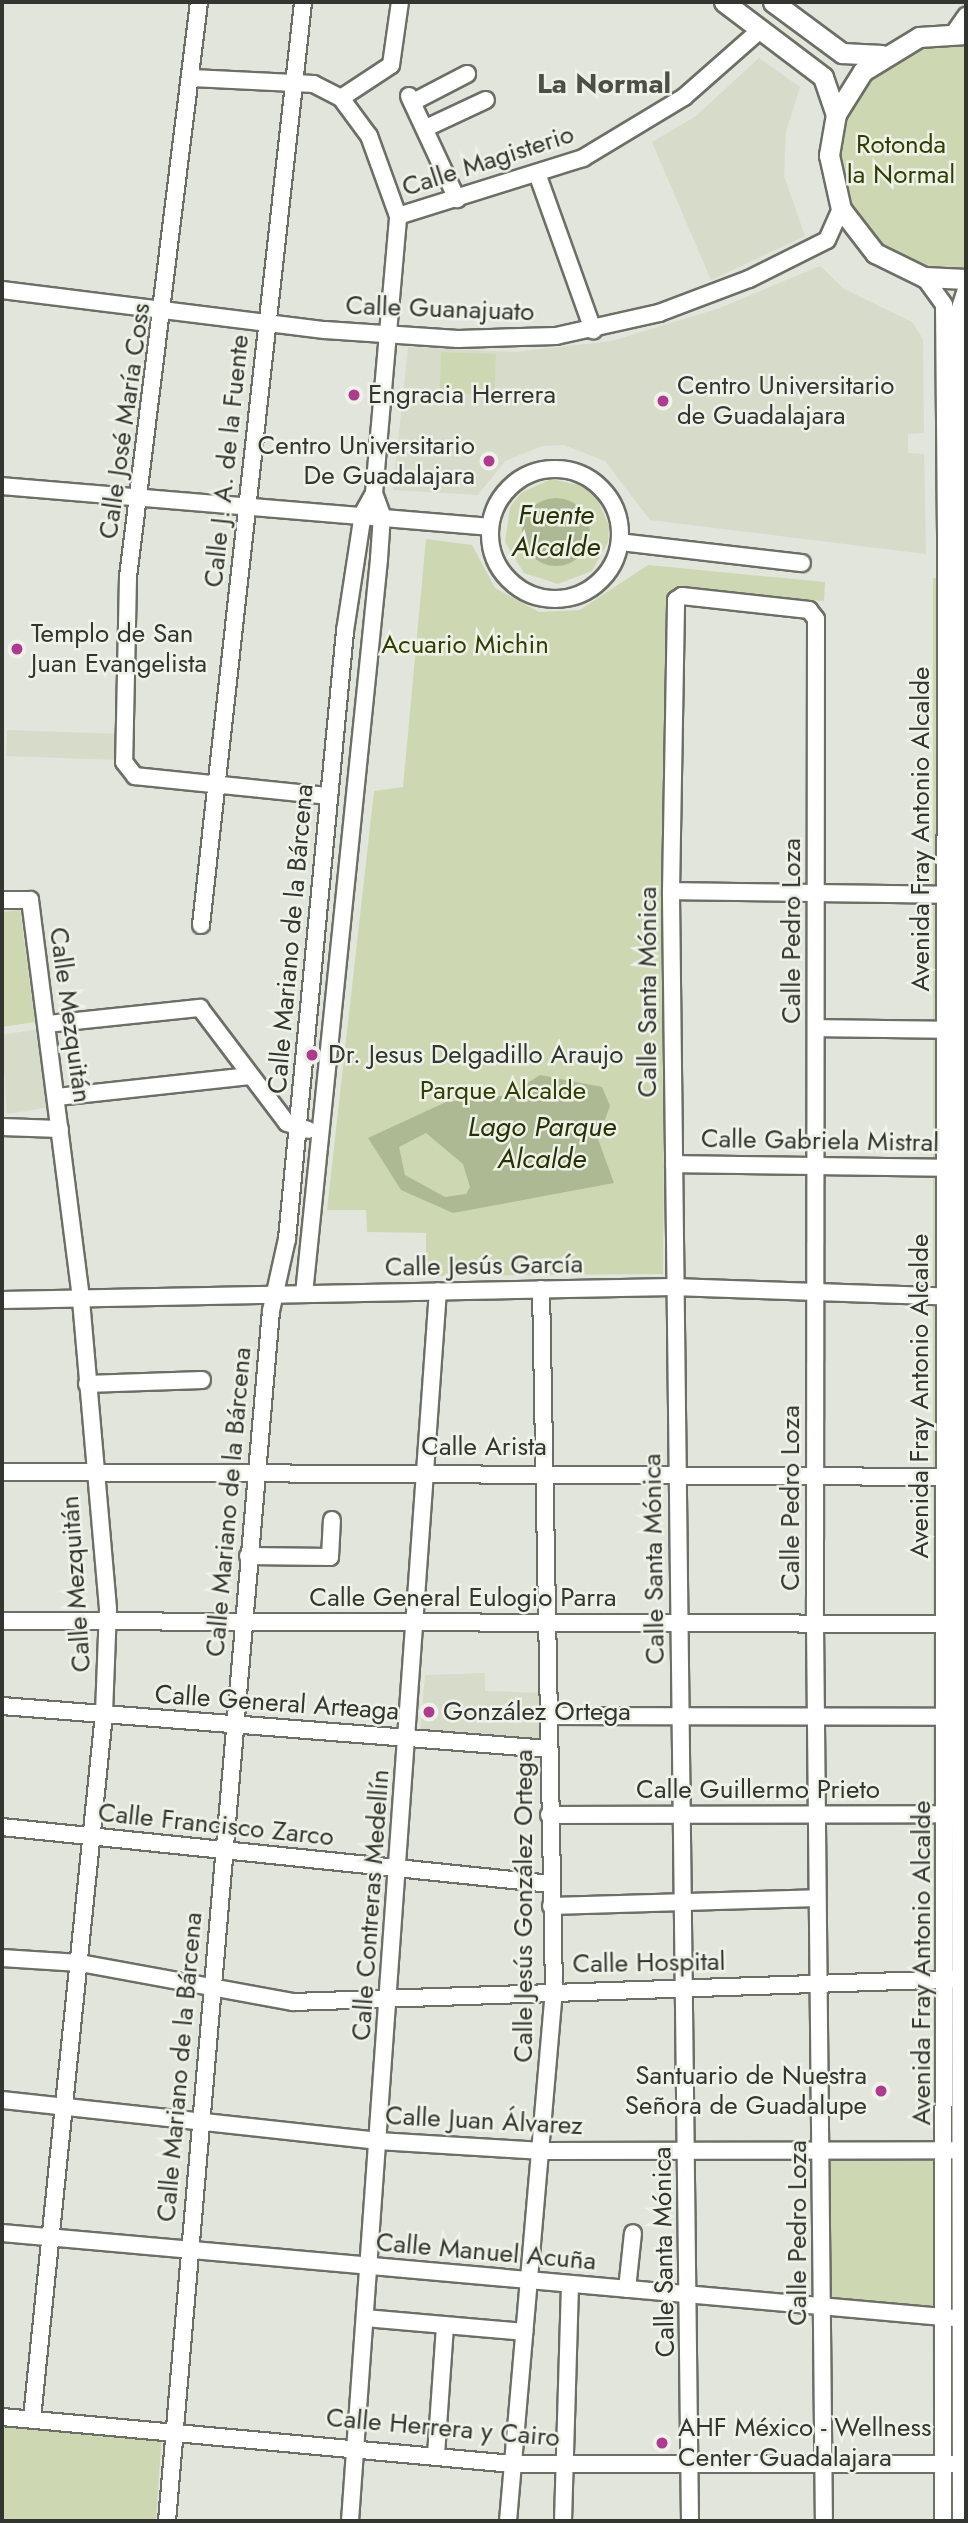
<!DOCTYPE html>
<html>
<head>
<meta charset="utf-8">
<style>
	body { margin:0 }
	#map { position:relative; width:968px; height:2523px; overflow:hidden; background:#e2e5db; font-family:Jost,sans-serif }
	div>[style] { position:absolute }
	.built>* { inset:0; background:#d6dbca; transform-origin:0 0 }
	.green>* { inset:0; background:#cdd8b3; transform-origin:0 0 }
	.water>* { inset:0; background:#adb992 }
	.round { border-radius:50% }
	.roads { filter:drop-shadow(2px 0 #6c6f66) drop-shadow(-2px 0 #6c6f66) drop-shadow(0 2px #6c6f66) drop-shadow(0 -2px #6c6f66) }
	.minor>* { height:16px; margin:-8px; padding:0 8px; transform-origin:8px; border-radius:8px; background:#fff }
	.minor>.ring { margin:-8px; padding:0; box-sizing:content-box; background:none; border:16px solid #fff; border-radius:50% }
	.major>* { height:19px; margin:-9.5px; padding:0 9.5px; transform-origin:9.5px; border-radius:9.5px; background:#fff }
	.dots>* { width:19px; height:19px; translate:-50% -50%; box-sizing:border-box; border:4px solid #eff2e8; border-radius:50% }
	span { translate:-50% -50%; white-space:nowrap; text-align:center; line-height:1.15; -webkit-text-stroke:5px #eff2e8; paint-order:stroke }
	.park-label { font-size:26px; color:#313e00 }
	.street-label { font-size:26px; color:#333531 }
	.poi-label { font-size:26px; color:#333531 }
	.left { translate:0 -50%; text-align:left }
	.right { translate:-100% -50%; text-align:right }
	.neighbourhood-label { font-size:28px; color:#4c4f47; font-weight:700 }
	.water-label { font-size:28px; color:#273204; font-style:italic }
	.frame { position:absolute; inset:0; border:4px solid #333531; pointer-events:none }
</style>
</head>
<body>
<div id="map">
	<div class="built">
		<i style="clip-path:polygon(759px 58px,800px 87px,786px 131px,784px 176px,805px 236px,711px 280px,652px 142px,696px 116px)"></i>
		<i style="clip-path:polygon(820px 266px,844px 289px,912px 322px,923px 339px,924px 433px,908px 434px,908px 453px,924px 454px,926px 554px,650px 520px,605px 461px,564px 445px,542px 446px,505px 461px,478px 495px,393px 490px,408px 347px,515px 352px,612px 341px,720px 308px)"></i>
		<i style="left:121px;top:734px;width:26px;height:114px;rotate:92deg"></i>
		<i style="clip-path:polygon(38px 1029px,50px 1107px,7px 1114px,2px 1035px)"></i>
		<i style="clip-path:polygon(485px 1673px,485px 1691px,544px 1693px,545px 1743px,420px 1733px,425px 1675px)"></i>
	</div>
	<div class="green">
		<i style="clip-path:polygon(966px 42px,966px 271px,921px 268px,875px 244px,844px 199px,836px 146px,841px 121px,871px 74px,918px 47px)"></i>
		<i style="left:441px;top:352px;width:55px;height:41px;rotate:2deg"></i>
		<i style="clip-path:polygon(551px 479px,583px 486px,596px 496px,609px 526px,608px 542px,592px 571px,558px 584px,524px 573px,505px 542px,510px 507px,521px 493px)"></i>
		<i style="clip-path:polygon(426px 539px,472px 545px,495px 588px,539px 612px,580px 610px,648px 565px,825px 582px,824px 601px,668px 591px,663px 1274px,426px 1276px,426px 1233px,367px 1232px,366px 1210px,327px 1210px,374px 791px,403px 787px)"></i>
		<i style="clip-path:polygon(933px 578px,959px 580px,959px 641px,966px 641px,966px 2521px,934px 2521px,932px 2310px,827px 2298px,828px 2162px,834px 2157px,933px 2156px)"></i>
		<i style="clip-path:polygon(20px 910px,35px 1022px,2px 1027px,2px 912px)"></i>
		<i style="left:2px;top:2427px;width:160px;height:94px;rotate:4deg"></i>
	</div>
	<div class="water">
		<i class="round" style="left:522px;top:498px;width:68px;height:68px"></i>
		<i style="clip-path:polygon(evenodd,540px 1075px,602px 1087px,610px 1106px,598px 1139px,614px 1183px,453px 1213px,401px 1190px,368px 1138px,446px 1102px,509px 1095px,540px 1075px,426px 1133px,463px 1164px,470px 1187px,466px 1194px,445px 1197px,405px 1175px,399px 1147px,426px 1133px)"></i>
	</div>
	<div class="roads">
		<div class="minor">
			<i style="left:199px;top:2px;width:579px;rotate:97.04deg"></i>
			<i style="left:128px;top:577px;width:185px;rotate:91.2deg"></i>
			<i style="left:124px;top:762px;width:18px;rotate:52deg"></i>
			<i style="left:135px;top:776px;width:195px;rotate:5.9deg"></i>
			<i style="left:954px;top:33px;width:21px;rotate:-55deg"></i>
			<i style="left:409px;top:96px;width:114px;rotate:65deg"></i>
			<i style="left:341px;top:98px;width:60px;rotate:-33.4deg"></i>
			<i style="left:391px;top:65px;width:64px;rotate:-81.9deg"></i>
			<i style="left:413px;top:102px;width:61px;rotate:-27.4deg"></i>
			<i style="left:426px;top:128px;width:66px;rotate:-25deg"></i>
			<i style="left:538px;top:176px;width:164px;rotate:70.3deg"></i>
			<i style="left:398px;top:216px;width:194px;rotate:-17.4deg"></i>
			<i style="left:583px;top:158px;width:118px;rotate:-31.1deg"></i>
			<i style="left:684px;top:97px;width:103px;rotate:-41.4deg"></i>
			<i style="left:924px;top:277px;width:34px;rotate:54deg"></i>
			<i style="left:944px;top:305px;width:227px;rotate:89.5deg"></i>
			<i style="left:946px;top:532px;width:1989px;rotate:90.09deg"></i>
			<i style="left:2px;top:290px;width:325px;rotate:7.1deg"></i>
			<i style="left:325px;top:330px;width:133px;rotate:3.9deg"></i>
			<i style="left:458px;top:339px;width:98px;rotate:-1.8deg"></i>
			<i style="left:556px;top:336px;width:106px;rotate:-12.6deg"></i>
			<i style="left:659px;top:313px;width:96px;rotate:-20.7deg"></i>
			<i style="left:749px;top:279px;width:87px;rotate:-26.6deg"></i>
			<i style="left:827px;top:240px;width:34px;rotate:-66deg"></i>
			<i class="ring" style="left:490px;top:469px;width:114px;height:114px"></i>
			<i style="left:2px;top:486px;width:489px;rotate:4.8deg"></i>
			<i style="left:620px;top:542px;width:183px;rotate:6.6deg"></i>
			<i style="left:671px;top:891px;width:286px;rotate:0.8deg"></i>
			<i style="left:2px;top:900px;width:28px"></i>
			<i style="left:30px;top:900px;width:403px;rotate:82.7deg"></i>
			<i style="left:81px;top:1300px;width:310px;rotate:85deg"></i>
			<i style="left:108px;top:1609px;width:105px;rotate:92.2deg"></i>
			<i style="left:104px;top:1714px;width:708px;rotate:95.84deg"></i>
			<i style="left:201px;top:925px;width:929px;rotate:-83.69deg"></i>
			<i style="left:47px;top:1024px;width:154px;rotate:-6deg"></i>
			<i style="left:200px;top:1008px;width:144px;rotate:52.9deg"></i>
			<i style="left:287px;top:1123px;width:22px;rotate:18deg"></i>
			<i style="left:816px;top:1028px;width:138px;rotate:0.8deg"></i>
			<i style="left:57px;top:1097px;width:194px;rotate:-6.2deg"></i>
			<i style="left:2px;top:1127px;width:58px;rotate:2deg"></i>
			<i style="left:674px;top:1164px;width:279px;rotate:0.8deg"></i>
			<i style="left:304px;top:1294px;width:739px;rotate:-84.17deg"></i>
			<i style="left:379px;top:559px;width:44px;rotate:-86.1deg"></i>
			<i style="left:382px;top:515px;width:23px;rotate:-110deg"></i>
			<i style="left:2px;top:1300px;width:671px;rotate:-1.11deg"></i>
			<i style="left:673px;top:1287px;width:280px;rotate:2deg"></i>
			<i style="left:87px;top:1384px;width:115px;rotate:-2deg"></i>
			<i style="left:2px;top:1472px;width:953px;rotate:0.3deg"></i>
			<i style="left:248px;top:1556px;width:82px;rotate:0.7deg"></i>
			<i style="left:330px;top:1557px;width:37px;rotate:-87deg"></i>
			<i style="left:2px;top:1621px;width:953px;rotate:0.18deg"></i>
			<i style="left:2px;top:1706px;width:548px;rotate:4.5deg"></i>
			<i style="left:548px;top:1716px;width:407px;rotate:0.1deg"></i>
			<i style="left:549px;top:1815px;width:408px;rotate:-0.1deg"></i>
			<i style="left:2px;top:1827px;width:552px;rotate:5.93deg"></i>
			<i style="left:551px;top:1906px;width:266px;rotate:-1.7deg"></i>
			<i style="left:2px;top:1958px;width:78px;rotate:3.7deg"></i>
			<i style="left:80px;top:1963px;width:217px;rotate:10.4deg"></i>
			<i style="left:293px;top:2002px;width:664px;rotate:-1.98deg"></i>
			<i style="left:2px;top:2100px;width:378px;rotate:6.2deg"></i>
			<i style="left:378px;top:2141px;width:165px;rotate:3.5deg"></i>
			<i style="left:543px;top:2151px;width:414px;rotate:-0.1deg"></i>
			<i style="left:2px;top:2233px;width:956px;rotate:5.1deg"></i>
			<i style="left:627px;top:2289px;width:56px;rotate:-83.9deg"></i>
			<i style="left:365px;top:2318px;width:160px;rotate:5deg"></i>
			<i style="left:2px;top:2417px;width:513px;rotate:5.26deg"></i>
			<i style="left:513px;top:2464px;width:440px"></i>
			<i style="left:436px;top:2455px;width:130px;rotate:-86deg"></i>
			<i style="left:167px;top:2521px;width:1214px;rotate:-85.09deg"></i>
			<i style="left:271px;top:1311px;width:74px;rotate:-77.5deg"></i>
			<i style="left:287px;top:1239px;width:611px;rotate:-84.55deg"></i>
			<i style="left:345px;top:631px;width:119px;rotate:-81.3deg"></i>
			<i style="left:363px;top:513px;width:23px;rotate:-61deg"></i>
			<i style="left:374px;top:493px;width:278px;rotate:-85deg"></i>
			<i style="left:398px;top:216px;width:85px;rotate:-109.9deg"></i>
			<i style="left:369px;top:136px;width:47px;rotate:-126.4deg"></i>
			<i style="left:341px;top:98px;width:30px;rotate:-153deg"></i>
			<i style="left:314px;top:84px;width:122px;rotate:-177.2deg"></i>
			<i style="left:350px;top:2521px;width:1233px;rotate:-85.91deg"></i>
			<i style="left:508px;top:2521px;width:533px;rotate:-85.05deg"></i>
			<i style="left:554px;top:1990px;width:701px;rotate:-91.06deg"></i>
			<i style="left:563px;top:2521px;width:237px;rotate:-88.3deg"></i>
			<i style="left:690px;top:2521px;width:1630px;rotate:-90.67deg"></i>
			<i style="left:671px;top:891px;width:291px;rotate:-89deg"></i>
			<i style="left:676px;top:600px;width:7px;rotate:-34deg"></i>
			<i style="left:682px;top:596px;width:128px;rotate:6.3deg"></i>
			<i style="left:809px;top:610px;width:11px;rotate:52deg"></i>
			<i style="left:816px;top:619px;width:1005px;rotate:90.06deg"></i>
			<i style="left:815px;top:1624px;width:897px;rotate:89.43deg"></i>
			<i style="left:961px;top:2521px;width:2050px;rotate:-90.08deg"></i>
			<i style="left:958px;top:471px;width:160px;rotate:-89.6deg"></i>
			<i style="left:959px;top:311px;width:23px;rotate:-72deg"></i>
		</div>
		<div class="major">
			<i style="left:724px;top:2px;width:124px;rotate:37.1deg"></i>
			<i style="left:823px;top:77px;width:39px;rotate:71deg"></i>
			<i style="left:773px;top:2px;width:86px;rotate:36.5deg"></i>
			<i style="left:842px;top:53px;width:40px;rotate:2.9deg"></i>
			<i style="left:966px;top:34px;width:47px;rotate:176.3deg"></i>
			<i style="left:919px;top:37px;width:66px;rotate:148.7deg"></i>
			<i style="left:863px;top:71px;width:51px;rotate:122.1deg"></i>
			<i style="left:836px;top:114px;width:42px;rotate:99.7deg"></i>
			<i style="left:829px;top:155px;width:55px;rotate:77.5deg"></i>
			<i style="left:841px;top:209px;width:56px;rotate:52.3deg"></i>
			<i style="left:875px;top:253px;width:55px;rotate:26.1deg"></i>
			<i style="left:924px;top:277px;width:42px;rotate:2.7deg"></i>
		</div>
	</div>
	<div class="dots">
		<i style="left:354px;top:395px;background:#b03a90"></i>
		<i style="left:663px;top:401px;background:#b03a90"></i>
		<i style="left:489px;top:461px;background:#b03a90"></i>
		<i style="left:17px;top:649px;background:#b03a90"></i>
		<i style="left:312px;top:1055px;background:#b03a90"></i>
		<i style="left:429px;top:1712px;background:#b03a90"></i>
		<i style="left:881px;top:2091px;background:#b03a90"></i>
		<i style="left:662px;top:2443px;background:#b03a90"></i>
	</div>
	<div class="park-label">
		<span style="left:901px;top:160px">Rotonda<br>la Normal</span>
		<span style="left:465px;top:645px">Acuario Michin</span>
		<span style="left:503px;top:1091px">Parque Alcalde</span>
	</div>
	<div class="street-label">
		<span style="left:488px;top:161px;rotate:-18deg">Calle Magisterio</span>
		<span style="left:440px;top:309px;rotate:2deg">Calle Guanajuato</span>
		<span style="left:125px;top:421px;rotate:-82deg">Calle José María Coss</span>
		<span style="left:227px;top:461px;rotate:-84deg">Calle J. A. de la Fuente</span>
		<span style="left:921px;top:829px;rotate:-90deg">Avenida Fray Antonio Alcalde</span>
		<span style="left:792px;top:931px;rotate:-90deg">Calle Pedro Loza</span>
		<span style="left:291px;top:939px;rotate:-85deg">Calle Mariano de la Bárcena</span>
		<span style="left:648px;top:992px;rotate:-90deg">Calle Santa Mónica</span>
		<span style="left:70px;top:1015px;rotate:82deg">Calle Mezquitán</span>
		<span style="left:820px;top:1141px;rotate:1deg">Calle Gabriela Mistral</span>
		<span style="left:484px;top:1266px;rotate:-1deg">Calle Jesús García</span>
		<span style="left:920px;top:1396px;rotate:-90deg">Avenida Fray Antonio Alcalde</span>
		<span style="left:484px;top:1447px">Calle Arista</span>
		<span style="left:791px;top:1498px;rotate:-90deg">Calle Pedro Loza</span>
		<span style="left:229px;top:1502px;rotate:-85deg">Calle Mariano de la Bárcena</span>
		<span style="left:654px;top:1559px;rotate:-91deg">Calle Santa Mónica</span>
		<span style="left:76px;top:1584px;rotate:-94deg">Calle Mezquitán</span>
		<span style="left:463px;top:1598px">Calle General Eulogio Parra</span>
		<span style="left:277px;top:1703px;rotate:4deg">Calle General Arteaga</span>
		<span style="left:758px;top:1790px">Calle Guillermo Prieto</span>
		<span style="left:216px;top:1825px;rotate:6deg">Calle Francisco Zarco</span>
		<span style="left:371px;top:1905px;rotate:-86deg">Calle Contreras Medellín</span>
		<span style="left:524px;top:1906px;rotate:-90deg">Calle Jesús González Ortega</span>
		<span style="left:649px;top:1963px;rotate:-1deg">Calle Hospital</span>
		<span style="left:922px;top:1963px;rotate:-90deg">Avenida Fray Antonio Alcalde</span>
		<span style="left:180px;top:2067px;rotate:-85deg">Calle Mariano de la Bárcena</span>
		<span style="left:484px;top:2121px;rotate:3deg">Calle Juan Álvarez</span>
		<span style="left:798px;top:2233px;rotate:-90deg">Calle Pedro Loza</span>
		<span style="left:486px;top:2252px;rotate:5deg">Calle Manuel Acuña</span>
		<span style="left:664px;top:2252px;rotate:-91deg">Calle Santa Mónica</span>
		<span style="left:443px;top:2428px;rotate:5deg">Calle Herrera y Cairo</span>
	</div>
	<div class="poi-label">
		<span class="left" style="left:677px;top:401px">Centro Universitario<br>de Guadalajara</span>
		<span class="left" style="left:368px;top:395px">Engracia Herrera</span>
		<span class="right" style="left:475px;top:461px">Centro Universitario<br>De Guadalajara</span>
		<span class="left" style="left:31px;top:649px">Templo de San<br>Juan Evangelista</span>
		<span class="left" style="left:328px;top:1055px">Dr. Jesus Delgadillo Araujo</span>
		<span class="left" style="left:443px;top:1712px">González Ortega</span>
		<span class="right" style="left:867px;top:2091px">Santuario de Nuestra<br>Señora de Guadalupe</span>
		<span class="left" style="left:678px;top:2443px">AHF México - Wellness<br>Center Guadalajara</span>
	</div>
	<div class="neighbourhood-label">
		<span style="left:604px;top:84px">La Normal</span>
	</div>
	<div class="water-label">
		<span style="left:556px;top:531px">Fuente<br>Alcalde</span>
		<span style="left:542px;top:1143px">Lago Parque<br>Alcalde</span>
	</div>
	<div class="frame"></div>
</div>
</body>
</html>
